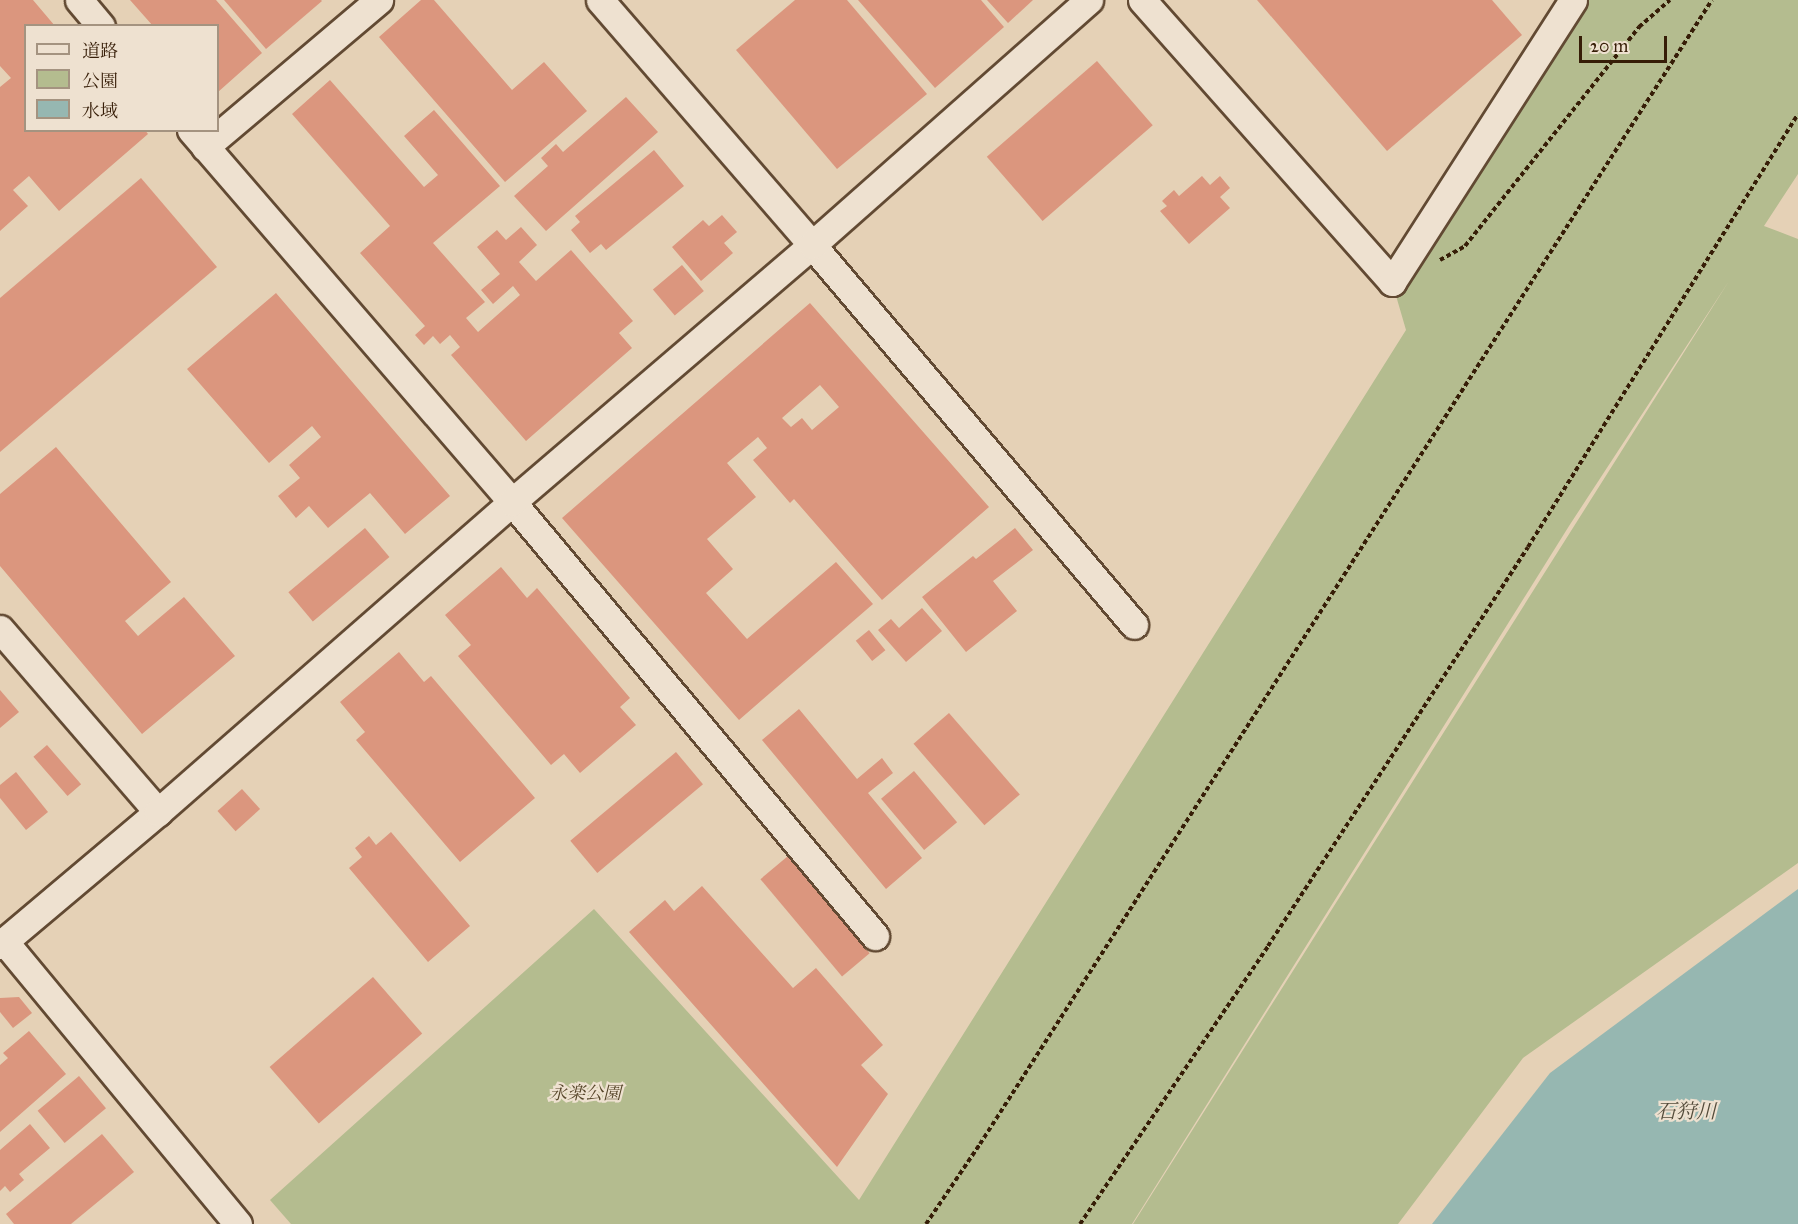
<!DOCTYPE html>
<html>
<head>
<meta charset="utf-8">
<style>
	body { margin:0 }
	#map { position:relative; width:1798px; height:1224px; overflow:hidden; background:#e5d1b6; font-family:"IM FELL Great Primer","Noto Serif JP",serif }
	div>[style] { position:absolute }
	.green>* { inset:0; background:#b4bc8f }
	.water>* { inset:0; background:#96b7b1 }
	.building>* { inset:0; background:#db967e; transform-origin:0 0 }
	.path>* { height:4px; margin-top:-2px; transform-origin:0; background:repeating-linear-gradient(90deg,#361d07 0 4.5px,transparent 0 7.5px) }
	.roads { filter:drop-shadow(2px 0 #624a33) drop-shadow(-2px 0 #624a33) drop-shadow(0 2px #624a33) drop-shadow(0 -2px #624a33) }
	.street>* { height:27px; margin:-13.5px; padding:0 13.5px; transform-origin:13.5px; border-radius:13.5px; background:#eee1d0 }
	span { translate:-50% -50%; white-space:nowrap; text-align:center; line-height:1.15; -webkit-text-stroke:4.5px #eee1d0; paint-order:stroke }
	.park-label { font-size:18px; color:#564529; font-style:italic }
	.water-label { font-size:20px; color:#534b3a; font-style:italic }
	.legend { position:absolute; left:24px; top:24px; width:195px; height:108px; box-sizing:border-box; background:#eee1d0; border:2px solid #a49380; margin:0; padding:8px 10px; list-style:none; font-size:18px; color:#361d07 }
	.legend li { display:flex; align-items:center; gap:12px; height:30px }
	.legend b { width:30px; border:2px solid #a49380 }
	.scale { position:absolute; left:1579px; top:36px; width:88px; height:27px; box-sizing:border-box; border:3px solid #361d07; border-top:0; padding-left:8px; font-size:18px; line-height:21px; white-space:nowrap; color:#361d07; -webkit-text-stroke:4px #eee1d0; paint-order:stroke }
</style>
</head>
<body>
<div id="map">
	<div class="green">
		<i style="clip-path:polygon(1573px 0,1798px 0,1798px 174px,1764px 226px,1798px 239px,1798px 863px,1523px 1058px,1398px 1224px,1133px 1224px,1729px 281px,1569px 526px,1132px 1224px,291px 1224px,270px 1200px,594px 909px,859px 1200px,1406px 330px,1392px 282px)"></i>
	</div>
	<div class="water">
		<i style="clip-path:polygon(1798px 889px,1798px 1224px,1432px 1224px,1550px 1073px)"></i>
	</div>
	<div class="building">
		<i style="clip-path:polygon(0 0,33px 0,55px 26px,26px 26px,26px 130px,145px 130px,148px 134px,59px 211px,29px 176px,13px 190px,28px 206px,0 231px,0 87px,11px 78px,0 66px)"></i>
		<i style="clip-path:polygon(130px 0,216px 0,262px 53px,218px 92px,218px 26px,153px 26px)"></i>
		<i style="clip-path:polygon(224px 0,321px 0,322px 1px,266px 49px)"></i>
		<i style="clip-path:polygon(421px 0,434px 0,512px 90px,544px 62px,587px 111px,505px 182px,379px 37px)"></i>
		<i style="clip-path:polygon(795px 0,847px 0,927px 94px,837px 169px,736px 50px)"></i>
		<i style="clip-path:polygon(858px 0,981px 0,1004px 27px,935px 88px)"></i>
		<i style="clip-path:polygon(987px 0,1033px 0,1008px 23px)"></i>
		<i style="clip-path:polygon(1257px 0,1492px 0,1522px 35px,1387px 151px)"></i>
		<i style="left:1097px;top:61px;width:85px;height:146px;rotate:49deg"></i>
		<i style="clip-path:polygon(330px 80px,424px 187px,438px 175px,404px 136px,434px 110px,500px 186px,433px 243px,485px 302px,466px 318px,478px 332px,520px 295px,513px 286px,493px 304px,481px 290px,500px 274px,477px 247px,497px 230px,506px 240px,521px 227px,537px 245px,519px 262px,536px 281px,571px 250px,633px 321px,619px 333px,632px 348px,526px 441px,451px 355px,460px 347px,450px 335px,440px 344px,433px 336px,424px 345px,415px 335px,425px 326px,360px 253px,390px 226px,292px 114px)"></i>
		<i style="clip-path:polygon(626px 97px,658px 132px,546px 231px,514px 196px,548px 166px,541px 158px,556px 144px,563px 152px)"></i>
		<i style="clip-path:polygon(654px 150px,684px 186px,606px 250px,601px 244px,590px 253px,571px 230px,580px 222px,575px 216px)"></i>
		<i style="clip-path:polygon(1202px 176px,1210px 185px,1220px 176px,1230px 188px,1220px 197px,1230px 208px,1189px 244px,1160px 211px,1167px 206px,1162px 201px,1174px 190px,1179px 196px)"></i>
		<i style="clip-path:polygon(141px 178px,217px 267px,0 452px,0 298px)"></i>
		<i style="clip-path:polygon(722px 215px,737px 232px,724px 243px,733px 253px,701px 281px,672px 247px,703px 220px,709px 226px)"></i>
		<i style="left:682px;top:265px;width:34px;height:38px;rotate:50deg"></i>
		<i style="clip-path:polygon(276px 293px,450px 496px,405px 534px,370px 493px,328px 528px,309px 506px,296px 518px,278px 496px,300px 478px,289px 465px,321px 437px,312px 426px,269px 463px,187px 369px)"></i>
		<i style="clip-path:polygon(evenodd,810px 303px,989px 507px,882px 600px,794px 499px,790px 503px,753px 460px,767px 448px,758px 437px,727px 463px,756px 497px,707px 539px,733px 569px,706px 593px,747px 639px,836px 562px,873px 604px,739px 720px,562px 518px,810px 303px,820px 385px,839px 407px,812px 430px,802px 418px,791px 427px,782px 418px,820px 385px)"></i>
		<i style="clip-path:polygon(56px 447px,171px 582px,125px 621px,138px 636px,184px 597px,235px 656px,142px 734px,0 566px,0 494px)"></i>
		<i style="left:365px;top:528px;width:38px;height:100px;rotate:50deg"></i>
		<i style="clip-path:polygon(1015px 528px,1033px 550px,993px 581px,1017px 611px,966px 652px,922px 597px,973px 556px,976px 559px)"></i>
		<i style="clip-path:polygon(501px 567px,527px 598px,537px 588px,630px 698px,620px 707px,636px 725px,580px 773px,564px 754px,551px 765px,458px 656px,471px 645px,445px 615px)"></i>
		<i style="clip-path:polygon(922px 608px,942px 631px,906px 662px,878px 630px,891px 619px,899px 628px)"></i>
		<i style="left:869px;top:630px;width:26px;height:17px;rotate:51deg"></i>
		<i style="clip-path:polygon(399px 652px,424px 682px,431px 676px,535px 798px,460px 862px,356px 740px,365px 732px,340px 702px)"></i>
		<i style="clip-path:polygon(0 690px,19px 712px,0 728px)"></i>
		<i style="clip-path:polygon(799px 709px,857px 779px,882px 758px,893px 773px,868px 793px,922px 858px,886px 889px,762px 740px)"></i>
		<i style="left:949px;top:713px;width:108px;height:47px;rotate:49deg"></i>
		<i style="left:47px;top:745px;width:52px;height:18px;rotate:49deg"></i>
		<i style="left:676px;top:752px;width:42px;height:138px;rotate:50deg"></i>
		<i style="left:914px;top:771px;width:67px;height:43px;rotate:50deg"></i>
		<i style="clip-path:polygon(16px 772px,48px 812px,26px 830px,0 798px,0 785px)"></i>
		<i style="left:242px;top:789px;width:27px;height:33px;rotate:48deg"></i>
		<i style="clip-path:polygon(391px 832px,470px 926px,428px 962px,349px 868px,362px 857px,355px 848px,369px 836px,376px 845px)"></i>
		<i style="left:788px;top:856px;width:127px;height:36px;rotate:50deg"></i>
		<i style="clip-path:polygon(702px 886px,793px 988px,816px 968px,883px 1045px,861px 1065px,888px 1094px,837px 1167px,629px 932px,665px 900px,674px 911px)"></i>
		<i style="left:373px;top:977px;width:75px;height:137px;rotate:49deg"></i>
		<i style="clip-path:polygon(19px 997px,32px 1013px,13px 1028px,0 1012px,0 998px)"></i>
		<i style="clip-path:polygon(29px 1031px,66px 1074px,0 1132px,0 1065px,8px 1058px,3px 1053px)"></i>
		<i style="left:79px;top:1076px;width:42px;height:54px;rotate:50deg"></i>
		<i style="clip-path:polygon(30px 1124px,50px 1148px,19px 1174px,24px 1180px,10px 1192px,5px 1186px,0 1191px,0 1150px)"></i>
		<i style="clip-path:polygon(102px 1134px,134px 1172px,71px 1224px,14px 1224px,6px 1214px)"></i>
	</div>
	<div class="path">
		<i style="left:1440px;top:260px;width:29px;rotate:-29deg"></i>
		<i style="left:1465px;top:246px;width:280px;rotate:-51.5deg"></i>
		<i style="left:1639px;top:27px;width:41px;rotate:-41.1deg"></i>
		<i style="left:926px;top:1224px;width:97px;rotate:-56deg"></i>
		<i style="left:980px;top:1144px;width:1358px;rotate:-57.39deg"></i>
		<i style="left:1080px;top:1224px;width:336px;rotate:-55.9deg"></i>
		<i style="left:1268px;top:946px;width:476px;rotate:-56.9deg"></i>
		<i style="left:1528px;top:547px;width:510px;rotate:-58.05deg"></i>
	</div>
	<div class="roads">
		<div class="street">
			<i style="left:79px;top:0;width:34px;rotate:50deg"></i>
			<i style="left:600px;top:0;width:324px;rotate:49.1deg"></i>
			<i style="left:812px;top:245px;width:498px;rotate:49.7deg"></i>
			<i style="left:1142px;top:0;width:377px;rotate:48.4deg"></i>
			<i style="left:1392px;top:282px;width:335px;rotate:-57.3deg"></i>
			<i style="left:191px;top:130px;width:491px;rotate:49.2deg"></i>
			<i style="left:512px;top:502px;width:566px;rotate:50.09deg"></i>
			<i style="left:205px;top:147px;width:228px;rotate:-40.2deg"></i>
			<i style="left:0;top:629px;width:242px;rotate:49.2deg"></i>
			<i style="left:4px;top:941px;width:367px;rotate:50.4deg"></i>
			<i style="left:0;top:945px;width:207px;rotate:-40.1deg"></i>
			<i style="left:158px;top:812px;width:471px;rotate:-41.2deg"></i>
			<i style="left:512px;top:502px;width:395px;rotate:-40.6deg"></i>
			<i style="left:812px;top:245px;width:370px;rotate:-41.5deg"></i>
		</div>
	</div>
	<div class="park-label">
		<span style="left:585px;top:1093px">永楽公園</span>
	</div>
	<div class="water-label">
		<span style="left:1686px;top:1111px">石狩川</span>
	</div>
	<ul class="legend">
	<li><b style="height:8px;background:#eee1d0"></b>道路</li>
	<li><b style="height:16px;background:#b4bc8f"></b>公園</li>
	<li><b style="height:16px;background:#96b7b1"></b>水域</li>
	</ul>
	<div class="scale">20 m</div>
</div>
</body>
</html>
